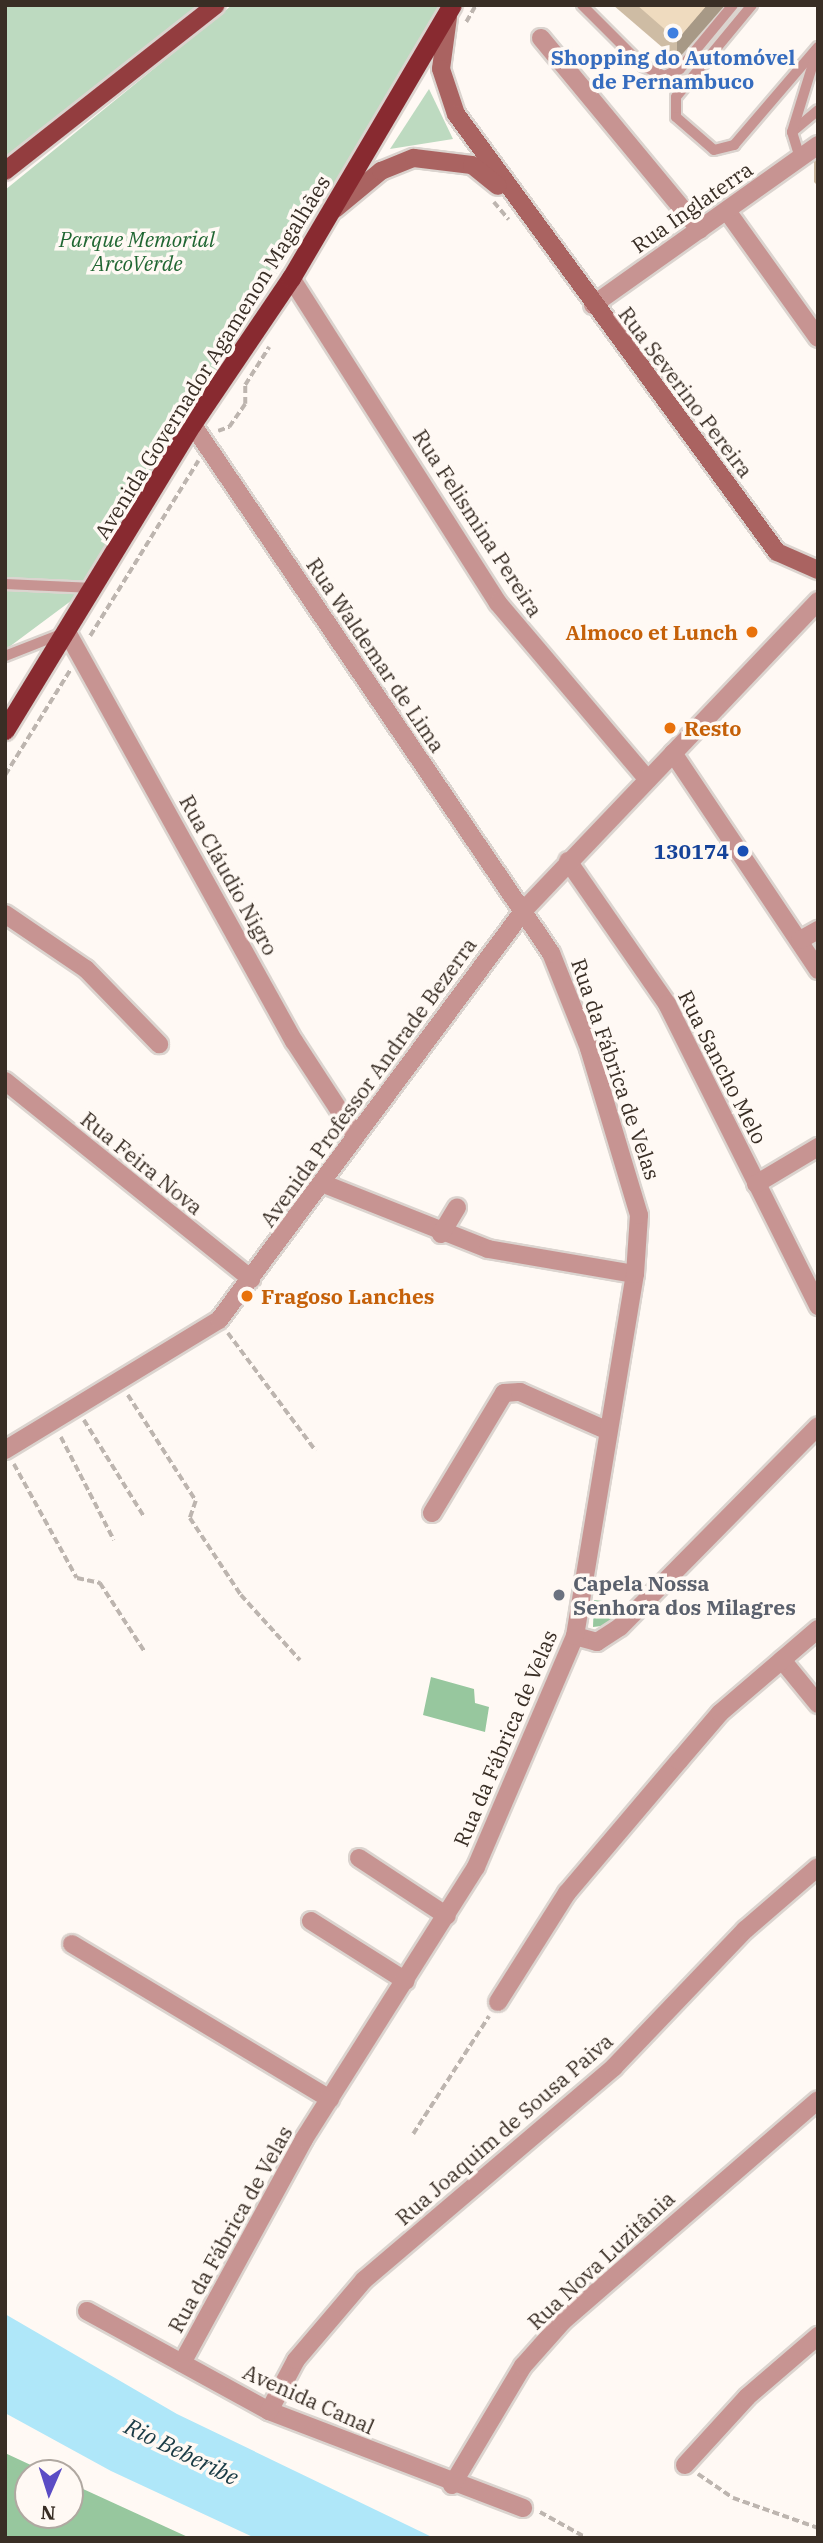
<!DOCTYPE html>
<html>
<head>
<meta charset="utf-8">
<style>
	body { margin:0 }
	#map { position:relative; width:823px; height:2543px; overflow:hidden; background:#fff9f4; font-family:"IBM Plex Serif",serif }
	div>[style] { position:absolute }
	.green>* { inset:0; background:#bddac0 }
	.forest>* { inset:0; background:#97c79e }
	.water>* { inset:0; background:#afe7f9 }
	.path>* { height:3.5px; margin-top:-1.75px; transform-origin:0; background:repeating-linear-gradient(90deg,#bdb5af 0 7px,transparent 0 10.5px) }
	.roads { filter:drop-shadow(2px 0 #dbd4cf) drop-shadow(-2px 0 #dbd4cf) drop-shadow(0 2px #dbd4cf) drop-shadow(0 -2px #dbd4cf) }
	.service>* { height:10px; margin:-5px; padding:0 5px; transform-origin:5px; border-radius:5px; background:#c79492 }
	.minor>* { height:18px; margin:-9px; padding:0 9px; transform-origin:9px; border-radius:9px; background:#c79492 }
	.secondary>* { height:18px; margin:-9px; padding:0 9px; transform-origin:9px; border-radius:9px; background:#aa6361 }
	.primary>* { height:18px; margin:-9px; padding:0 9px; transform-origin:9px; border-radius:9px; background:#933d3f }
	.trunk>* { height:19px; margin:-9.5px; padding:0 9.5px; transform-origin:9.5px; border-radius:9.5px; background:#882a30 }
	.wall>* { inset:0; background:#cebca4 }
	.shaded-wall>* { inset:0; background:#a79986 }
	.building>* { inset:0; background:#efdbbf }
	.dots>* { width:19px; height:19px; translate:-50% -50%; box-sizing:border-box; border:4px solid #fff9f4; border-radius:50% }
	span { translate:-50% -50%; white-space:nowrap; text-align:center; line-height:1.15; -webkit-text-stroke:7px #fff9f4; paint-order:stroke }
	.shop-label { font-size:21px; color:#366cbe; font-weight:700 }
	.street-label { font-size:21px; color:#392e25 }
	.park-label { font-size:21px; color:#206632; font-style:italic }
	.food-label { font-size:21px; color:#c56008; font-weight:700 }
	.right { translate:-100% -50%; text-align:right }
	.left { translate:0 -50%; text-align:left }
	.transit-label { font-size:21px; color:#164399; font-weight:700 }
	.worship-label { font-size:21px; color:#5b616d; font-weight:700 }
	.water-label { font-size:23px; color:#193a44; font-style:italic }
	.frame { position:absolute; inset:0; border:7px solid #392e25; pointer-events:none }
	.north { position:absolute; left:14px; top:2459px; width:70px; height:70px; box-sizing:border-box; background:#fff9f4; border:2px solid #b0a8a1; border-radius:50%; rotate:183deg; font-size:19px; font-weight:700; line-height:28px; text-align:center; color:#392e25 }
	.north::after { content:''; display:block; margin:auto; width:24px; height:32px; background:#5b4cc5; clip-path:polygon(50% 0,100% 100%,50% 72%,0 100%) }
</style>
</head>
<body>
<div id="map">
	<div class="green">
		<i style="clip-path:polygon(5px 5px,209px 5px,5px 179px)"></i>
		<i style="clip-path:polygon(232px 5px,448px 5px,268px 288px,87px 589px,5px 650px,5px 190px)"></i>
		<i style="clip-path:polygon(429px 89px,453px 139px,390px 149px)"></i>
	</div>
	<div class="forest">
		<i style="clip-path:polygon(594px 1600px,630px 1604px,618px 1624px,593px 1627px)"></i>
		<i style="clip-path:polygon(431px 1677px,474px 1689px,475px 1703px,489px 1707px,485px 1732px,423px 1715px)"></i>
		<i style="clip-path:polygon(5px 2453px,48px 2473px,28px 2473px,28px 2515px,70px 2515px,70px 2483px,190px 2538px,5px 2538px)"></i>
	</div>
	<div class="water">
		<i style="clip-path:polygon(5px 2314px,177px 2414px,434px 2538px,255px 2538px,111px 2471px,5px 2413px)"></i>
	</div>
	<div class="path">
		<i style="left:466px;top:22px;width:20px;rotate:-60deg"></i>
		<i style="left:494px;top:202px;width:23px;rotate:50deg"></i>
		<i style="left:218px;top:431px;width:12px;rotate:-20deg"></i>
		<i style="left:229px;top:427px;width:28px;rotate:-55deg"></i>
		<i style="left:245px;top:404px;width:19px;rotate:-90deg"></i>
		<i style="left:245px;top:385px;width:45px;rotate:-57.7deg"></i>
		<i style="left:90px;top:636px;width:206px;rotate:-58.3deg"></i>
		<i style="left:5px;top:775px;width:123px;rotate:-58.2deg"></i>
		<i style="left:228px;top:1333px;width:147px;rotate:53.3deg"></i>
		<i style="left:128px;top:1395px;width:126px;rotate:57.3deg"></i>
		<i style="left:196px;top:1501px;width:18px;rotate:109deg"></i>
		<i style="left:190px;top:1518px;width:92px;rotate:56.5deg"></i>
		<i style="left:241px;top:1595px;width:88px;rotate:47.8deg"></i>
		<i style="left:84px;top:1420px;width:115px;rotate:58.1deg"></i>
		<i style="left:61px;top:1437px;width:116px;rotate:62.8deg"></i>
		<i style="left:14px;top:1464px;width:130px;rotate:61.1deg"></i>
		<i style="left:77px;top:1578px;width:24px;rotate:12deg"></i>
		<i style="left:100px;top:1583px;width:82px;rotate:56.9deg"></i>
		<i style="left:413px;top:2134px;width:140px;rotate:-57.2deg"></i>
		<i style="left:698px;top:2474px;width:42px;rotate:34.4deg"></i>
		<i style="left:733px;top:2498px;width:90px;rotate:19.4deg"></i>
		<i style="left:540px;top:2512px;width:54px;rotate:29deg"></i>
	</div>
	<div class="roads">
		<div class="service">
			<i style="left:582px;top:5px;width:86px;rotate:45deg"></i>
			<i style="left:643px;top:66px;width:23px;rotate:25deg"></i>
			<i style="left:664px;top:76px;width:17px;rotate:-24deg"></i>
			<i style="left:680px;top:69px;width:83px;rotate:-50.4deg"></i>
			<i style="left:752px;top:5px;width:119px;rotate:129.6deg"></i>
			<i style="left:676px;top:97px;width:20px;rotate:90deg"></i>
			<i style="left:676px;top:117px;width:50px;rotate:41deg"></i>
			<i style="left:714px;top:150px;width:21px;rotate:-14deg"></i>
			<i style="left:734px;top:145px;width:129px;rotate:-49.4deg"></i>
			<i style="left:792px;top:132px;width:34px;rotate:-40deg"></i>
			<i style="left:800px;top:158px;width:27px;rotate:-107deg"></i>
			<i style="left:792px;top:132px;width:82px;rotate:-72.9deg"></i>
			<i style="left:5px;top:584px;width:89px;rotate:2.6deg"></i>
			<i style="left:5px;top:656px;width:60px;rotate:-21.4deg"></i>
		</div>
		<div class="minor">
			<i style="left:541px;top:38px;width:249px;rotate:50.4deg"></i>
			<i style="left:727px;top:211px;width:156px;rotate:54.4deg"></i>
			<i style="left:291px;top:278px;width:385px;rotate:57.5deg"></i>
			<i style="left:498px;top:603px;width:231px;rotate:49.7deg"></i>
			<i style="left:593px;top:305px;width:276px;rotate:-35.4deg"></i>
			<i style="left:67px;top:632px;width:468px;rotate:61deg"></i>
			<i style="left:294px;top:1041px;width:113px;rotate:56.9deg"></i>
			<i style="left:673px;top:753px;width:261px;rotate:56.2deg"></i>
			<i style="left:568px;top:861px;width:174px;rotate:55.3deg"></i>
			<i style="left:667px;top:1004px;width:338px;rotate:63.4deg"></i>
			<i style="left:5px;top:914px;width:98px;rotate:34.2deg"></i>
			<i style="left:86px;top:969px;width:105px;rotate:45.8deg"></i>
			<i style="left:800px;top:940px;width:21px;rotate:-29deg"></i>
			<i style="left:5px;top:1081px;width:316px;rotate:38.8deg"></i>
			<i style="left:324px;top:1184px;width:176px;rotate:21.6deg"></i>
			<i style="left:488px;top:1249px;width:149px;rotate:9.7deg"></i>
			<i style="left:756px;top:1184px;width:72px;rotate:-30.8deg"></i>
			<i style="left:441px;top:1234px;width:31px;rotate:-59deg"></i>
			<i style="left:5px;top:1450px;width:250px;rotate:-31.3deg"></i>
			<i style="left:219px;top:1320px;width:511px;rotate:-53.35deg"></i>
			<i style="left:524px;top:910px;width:427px;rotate:-46.4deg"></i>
			<i style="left:432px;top:1513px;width:140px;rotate:-59deg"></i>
			<i style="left:504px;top:1393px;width:16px;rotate:-4deg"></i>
			<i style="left:520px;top:1392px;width:94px;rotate:23.8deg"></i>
			<i style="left:575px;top:1636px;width:23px;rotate:15deg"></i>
			<i style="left:597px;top:1642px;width:27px;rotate:-33deg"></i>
			<i style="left:620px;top:1627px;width:282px;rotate:-45.4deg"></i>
			<i style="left:782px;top:1660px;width:57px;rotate:50.7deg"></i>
			<i style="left:359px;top:1858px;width:105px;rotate:33.4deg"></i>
			<i style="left:311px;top:1921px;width:112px;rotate:32.3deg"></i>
			<i style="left:72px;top:1944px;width:301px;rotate:31deg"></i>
			<i style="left:498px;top:2002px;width:129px;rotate:-57.7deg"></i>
			<i style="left:567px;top:1893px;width:173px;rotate:-49.7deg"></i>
			<i style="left:679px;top:1761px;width:63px;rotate:-49.5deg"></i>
			<i style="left:720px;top:1713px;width:129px;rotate:-40.6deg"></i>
			<i style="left:87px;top:2311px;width:208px;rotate:28.8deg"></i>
			<i style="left:269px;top:2411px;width:272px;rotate:20.9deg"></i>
			<i style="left:182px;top:2363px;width:255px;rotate:-61.4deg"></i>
			<i style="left:304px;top:2139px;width:322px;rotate:-57.7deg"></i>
			<i style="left:476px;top:1867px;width:251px;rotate:-66.8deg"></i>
			<i style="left:575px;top:1636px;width:367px;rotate:-80.6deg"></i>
			<i style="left:635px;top:1274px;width:59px;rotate:-86.1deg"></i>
			<i style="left:639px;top:1215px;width:174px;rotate:-106.7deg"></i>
			<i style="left:589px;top:1048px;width:102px;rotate:-111.8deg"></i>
			<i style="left:551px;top:953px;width:639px;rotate:-124.16deg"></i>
			<i style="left:269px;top:2411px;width:58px;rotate:-62.1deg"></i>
			<i style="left:296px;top:2360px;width:105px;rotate:-49.6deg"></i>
			<i style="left:364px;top:2280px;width:328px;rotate:-40.4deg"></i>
			<i style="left:614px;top:2067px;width:190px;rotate:-46.3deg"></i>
			<i style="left:745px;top:1930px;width:96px;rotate:-40.8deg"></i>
			<i style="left:685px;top:2465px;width:92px;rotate:-47.6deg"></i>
			<i style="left:747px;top:2397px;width:94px;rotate:-40.7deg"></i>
			<i style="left:452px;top:2485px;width:139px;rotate:-59.2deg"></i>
			<i style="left:523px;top:2366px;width:60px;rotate:-48.4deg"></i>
			<i style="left:563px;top:2321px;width:337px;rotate:-40.9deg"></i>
		</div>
		<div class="secondary">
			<i style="left:448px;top:17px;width:52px;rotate:97.7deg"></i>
			<i style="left:441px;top:69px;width:47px;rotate:71.6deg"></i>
			<i style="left:456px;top:114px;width:543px;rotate:53.76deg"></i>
			<i style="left:777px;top:552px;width:45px;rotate:23.7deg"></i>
			<i style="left:335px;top:209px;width:60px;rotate:-39.6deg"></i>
			<i style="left:381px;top:171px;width:35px;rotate:-22deg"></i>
			<i style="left:414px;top:158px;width:58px;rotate:6.9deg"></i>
			<i style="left:472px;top:165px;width:33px;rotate:39deg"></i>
		</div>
		<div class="primary">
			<i style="left:5px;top:171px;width:268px;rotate:-38.2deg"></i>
		</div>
		<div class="trunk">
			<i style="left:5px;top:730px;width:359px;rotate:-58.6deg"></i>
			<i style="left:192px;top:424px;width:176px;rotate:-55.9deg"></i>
			<i style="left:291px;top:278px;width:317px;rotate:-59.5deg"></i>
		</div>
	</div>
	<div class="wall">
		<i style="clip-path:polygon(613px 5px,725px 5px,677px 60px)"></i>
		<i style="clip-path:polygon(818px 159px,818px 186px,814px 182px,814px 162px)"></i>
	</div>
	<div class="shaded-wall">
		<i style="clip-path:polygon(707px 5px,725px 5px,677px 60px,677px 40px)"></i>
	</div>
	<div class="building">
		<i style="clip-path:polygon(637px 5px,707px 5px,677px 40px)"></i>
	</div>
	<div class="dots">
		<i style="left:673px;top:33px;background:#3f7fe0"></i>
		<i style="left:752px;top:632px;background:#e8710a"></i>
		<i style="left:670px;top:728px;background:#e8710a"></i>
		<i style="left:743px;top:851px;background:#1a4fb4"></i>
		<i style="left:247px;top:1296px;background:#e8710a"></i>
		<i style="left:559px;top:1595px;background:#6b7280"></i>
	</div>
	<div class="shop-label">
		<span style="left:673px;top:69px">Shopping do Automóvel<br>de Pernambuco</span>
	</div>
	<div class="street-label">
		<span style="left:692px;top:207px;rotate:-35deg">Rua Inglaterra</span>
		<span style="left:212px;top:357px;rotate:-58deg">Avenida Governador Agamenon Magalhães</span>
		<span style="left:686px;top:392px;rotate:53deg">Rua Severino Pereira</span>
		<span style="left:478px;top:523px;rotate:57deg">Rua Felismina Pereira</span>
		<span style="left:376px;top:655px;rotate:56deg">Rua Waldemar de Lima</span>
		<span style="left:229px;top:875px;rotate:61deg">Rua Cláudio Nigro</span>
		<span style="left:723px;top:1067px;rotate:63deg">Rua Sancho Melo</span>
		<span style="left:616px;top:1069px;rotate:71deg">Rua da Fábrica de Velas</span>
		<span style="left:368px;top:1082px;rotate:-54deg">Avenida Professor Andrade Bezerra</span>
		<span style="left:142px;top:1163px;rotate:39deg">Rua Feira Nova</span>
		<span style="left:505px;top:1738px;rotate:-67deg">Rua da Fábrica de Velas</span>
		<span style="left:504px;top:2129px;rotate:-41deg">Rua Joaquim de Sousa Paiva</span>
		<span style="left:230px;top:2229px;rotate:-61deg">Rua da Fábrica de Velas</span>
		<span style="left:601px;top:2260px;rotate:-43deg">Rua Nova Luzitânia</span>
		<span style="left:309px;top:2399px;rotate:24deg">Avenida Canal</span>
	</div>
	<div class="park-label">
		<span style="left:137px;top:251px">Parque Memorial<br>ArcoVerde</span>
	</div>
	<div class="food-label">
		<span class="right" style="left:738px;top:632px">Almoco et Lunch</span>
		<span class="left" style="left:684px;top:728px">Resto</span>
		<span class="left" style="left:261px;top:1296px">Fragoso Lanches</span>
	</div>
	<div class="transit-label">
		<span class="right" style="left:729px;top:851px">130174</span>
	</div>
	<div class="worship-label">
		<span class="left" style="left:573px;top:1595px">Capela Nossa<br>Senhora dos Milagres</span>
	</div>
	<div class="water-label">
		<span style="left:182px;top:2451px;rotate:26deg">Rio Beberibe</span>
	</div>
	<div class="frame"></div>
	<div class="north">N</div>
</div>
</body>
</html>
